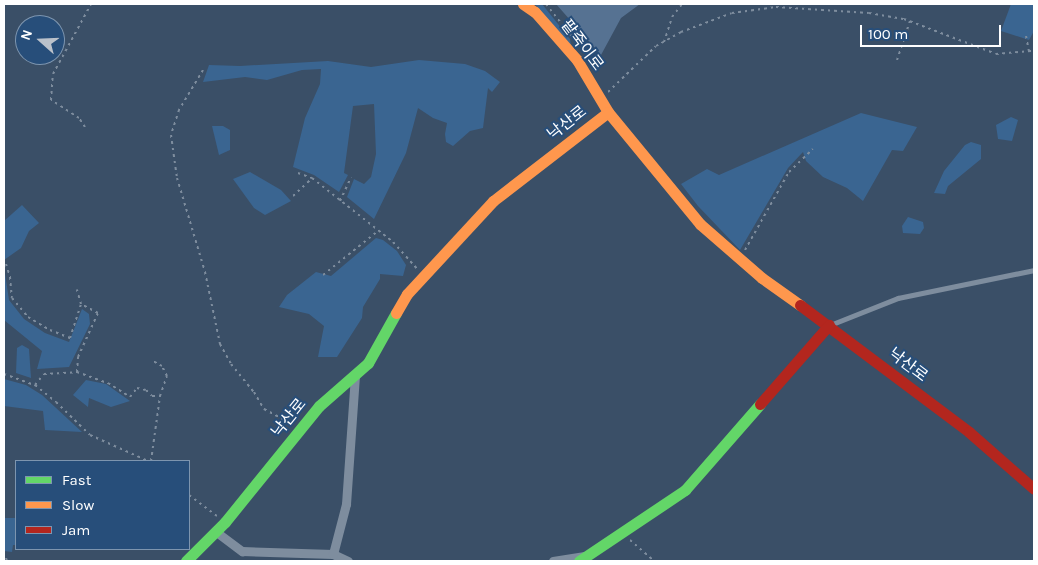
<!DOCTYPE html>
<html>
<head>
<meta charset="utf-8">
<style>
	body { margin:0 }
	#map { position:relative; width:1038px; height:565px; overflow:hidden; background:#3a4f67; font-family:Karla,"Noto Sans KR",sans-serif }
	div>[style] { position:absolute }
	.green>* { inset:0; background:#3a6591 }
	.water>* { inset:0; background:#567292 }
	.path>* { height:2px; margin-top:-1px; transform-origin:0; background:repeating-linear-gradient(90deg,#7e8d9e 0 2.5px,transparent 0 6.5px) }
	.lane>* { height:4.5px; margin:-2.25px; padding:0 2.25px; transform-origin:2.25px; border-radius:2.25px; background:#7e8d9e }
	.street>* { height:9px; margin:-4.5px; padding:0 4.5px; transform-origin:4.5px; border-radius:4.5px; background:#7e8d9e }
	.fast>* { height:11px; margin:-5.5px; padding:0 5.5px; transform-origin:5.5px; border-radius:5.5px; background:#63d668 }
	.slow>* { height:11px; margin:-5.5px; padding:0 5.5px; transform-origin:5.5px; border-radius:5.5px; background:#ff974d }
	.jam>* { height:11px; margin:-5.5px; padding:0 5.5px; transform-origin:5.5px; border-radius:5.5px; background:#b3261e }
	span { translate:-50% -50%; white-space:nowrap; text-align:center; line-height:1.15; -webkit-text-stroke:4px #274e7a; paint-order:stroke }
	.street-label { font-size:16px; color:#fff }
	.frame { position:absolute; inset:0; border:5px solid #fff; pointer-events:none }
	.legend { position:absolute; left:15px; top:460px; width:175px; height:90px; box-sizing:border-box; background:#274e7a; border:1px solid #7d95af; margin:0; padding:6px 9px; list-style:none; font-size:15px; color:#fff }
	.legend li { display:flex; align-items:center; gap:10px; height:25px }
	.legend b { width:25px; border:1px solid #7d95af }
	.north { position:absolute; left:15px; top:15px; width:50px; height:50px; box-sizing:border-box; background:#274e7a; border:1px solid #7d95af; border-radius:50%; rotate:290deg; font-size:14px; font-weight:700; line-height:20px; text-align:center; color:#fff }
	.north::after { content:''; display:block; margin:auto; width:18px; height:22px; background:#bac1ca; clip-path:polygon(50% 0,100% 100%,50% 72%,0 100%) }
	.scale { position:absolute; left:860px; top:25px; width:141px; height:22px; box-sizing:border-box; border:2px solid #fff; border-top:0; padding-left:6px; font-size:15px; line-height:18px; white-space:nowrap; color:#fff; -webkit-text-stroke:4px #274e7a; paint-order:stroke }
</style>
</head>
<body>
<div id="map">
	<div class="green">
		<i style="clip-path:polygon(535px 4px,542px 4px,570px 39px,571px 46px)"></i>
		<i style="clip-path:polygon(1011px 4px,1034px 4px,1034px 31px,1029px 40px,1001px 31px)"></i>
		<i style="clip-path:polygon(419px 60px,465px 64px,485px 71px,500px 82px,492px 92px,488px 88px,483px 128px,470px 131px,453px 146px,446px 142px,445px 134px,447px 123px,433px 118px,418px 108px,406px 153px,374px 219px,347px 197px,354px 179px,364px 184px,371px 177px,376px 154px,374px 104px,353px 106px,344px 173px,348px 175px,339px 192px,314px 175px,293px 167px,305px 118px,320px 84px,321px 69px,302px 70px,267px 80px,245px 77px,203px 82px,209px 65px,240px 66px,328px 61px,371px 67px)"></i>
		<i style="clip-path:polygon(861px 113px,917px 127px,903px 151px,892px 150px,863px 201px,847px 188px,823px 177px,806px 161px,803px 152px,788px 168px,740px 250px,698px 206px,681px 184px,707px 169px,719px 175px)"></i>
		<i style="clip-path:polygon(1011px 117px,1018px 120px,1012px 141px,998px 139px,996px 125px)"></i>
		<i style="clip-path:polygon(212px 126px,223px 126px,230px 130px,230px 150px,219px 155px)"></i>
		<i style="clip-path:polygon(971px 142px,981px 145px,981px 159px,948px 186px,945px 194px,934px 193px,944px 171px,965px 145px)"></i>
		<i style="clip-path:polygon(250px 172px,281px 190px,291px 201px,265px 215px,254px 208px,233px 179px)"></i>
		<i style="clip-path:polygon(22px 205px,39px 223px,29px 231px,21px 248px,4px 260px,4px 221px)"></i>
		<i style="clip-path:polygon(908px 217px,923px 222px,924px 228px,920px 234px,903px 233px,902px 226px)"></i>
		<i style="clip-path:polygon(376px 238px,383px 240px,397px 251px,406px 265px,403px 276px,380px 274px,380px 279px,363px 307px,362px 318px,337px 357px,318px 357px,324px 326px,309px 314px,279px 307px,287px 295px,316px 272px,331px 276px)"></i>
		<i style="clip-path:polygon(4px 267px,9px 300px,24px 319px,45px 333px,69px 342px,82px 309px,89px 314px,90px 324px,69px 367px,37px 369px,42px 351px,4px 320px)"></i>
		<i style="clip-path:polygon(22px 345px,29px 349px,31px 378px,16px 373px,17px 348px)"></i>
		<i style="clip-path:polygon(4px 379px,26px 385px,42px 395px,82px 432px,45px 430px,43px 411px,4px 406px)"></i>
		<i style="clip-path:polygon(86px 380px,106px 384px,130px 401px,111px 407px,89px 398px,88px 407px,73px 395px)"></i>
		<i style="clip-path:polygon(4px 518px,16px 518px,16px 545px,13px 545px,12px 552px,4px 551px)"></i>
	</div>
	<div class="water">
		<i style="clip-path:polygon(556px 4px,640px 4px,621px 18px,601px 55px)"></i>
	</div>
	<div class="path">
		<i style="left:546px;top:4px;width:48px;rotate:51.7deg"></i>
		<i style="left:1026px;top:36px;width:16px;rotate:79deg"></i>
		<i style="left:664px;top:42px;width:26px;rotate:-72deg"></i>
		<i style="left:672px;top:17px;width:16px;rotate:-52deg"></i>
		<i style="left:897px;top:60px;width:41px;rotate:-71.6deg"></i>
		<i style="left:203px;top:70px;width:47px;rotate:121deg"></i>
		<i style="left:179px;top:110px;width:26px;rotate:108deg"></i>
		<i style="left:171px;top:135px;width:43px;rotate:82.1deg"></i>
		<i style="left:177px;top:178px;width:98px;rotate:73.4deg"></i>
		<i style="left:205px;top:272px;width:74px;rotate:78.2deg"></i>
		<i style="left:220px;top:344px;width:23px;rotate:61deg"></i>
		<i style="left:231px;top:364px;width:36px;rotate:51deg"></i>
		<i style="left:254px;top:392px;width:20px;rotate:60deg"></i>
		<i style="left:264px;top:409px;width:32px;rotate:28deg"></i>
		<i style="left:608px;top:92px;width:66px;rotate:-43.8deg"></i>
		<i style="left:656px;top:46px;width:29px;rotate:-29deg"></i>
		<i style="left:681px;top:32px;width:54px;rotate:-20.4deg"></i>
		<i style="left:732px;top:13px;width:44px;rotate:-7.8deg"></i>
		<i style="left:776px;top:7px;width:93px;rotate:3.7deg"></i>
		<i style="left:869px;top:13px;width:36px;rotate:10deg"></i>
		<i style="left:904px;top:19px;width:98px;rotate:20.8deg"></i>
		<i style="left:996px;top:54px;width:38px;rotate:-5deg"></i>
		<i style="left:85px;top:127px;width:11px;rotate:-124deg"></i>
		<i style="left:79px;top:118px;width:33px;rotate:-147deg"></i>
		<i style="left:51px;top:100px;width:26px;rotate:-86deg"></i>
		<i style="left:53px;top:74px;width:80px;rotate:-61.5deg"></i>
		<i style="left:298px;top:173px;width:15px;rotate:20deg"></i>
		<i style="left:312px;top:178px;width:103px;rotate:38.3deg"></i>
		<i style="left:393px;top:242px;width:36px;rotate:48deg"></i>
		<i style="left:293px;top:196px;width:26px;rotate:-43deg"></i>
		<i style="left:340px;top:201px;width:26px;rotate:-65deg"></i>
		<i style="left:745px;top:250px;width:90px;rotate:-60.6deg"></i>
		<i style="left:789px;top:172px;width:33px;rotate:-44deg"></i>
		<i style="left:6px;top:264px;width:14px;rotate:73deg"></i>
		<i style="left:10px;top:277px;width:21px;rotate:85deg"></i>
		<i style="left:12px;top:298px;width:25px;rotate:50deg"></i>
		<i style="left:28px;top:317px;width:26px;rotate:31deg"></i>
		<i style="left:50px;top:330px;width:22px;rotate:22deg"></i>
		<i style="left:70px;top:338px;width:36px;rotate:-72deg"></i>
		<i style="left:323px;top:275px;width:70px;rotate:-38.7deg"></i>
		<i style="left:77px;top:372px;width:15px;rotate:-86deg"></i>
		<i style="left:78px;top:357px;width:48px;rotate:-65.6deg"></i>
		<i style="left:98px;top:313px;width:19px;rotate:-152deg"></i>
		<i style="left:81px;top:304px;width:15px;rotate:-106deg"></i>
		<i style="left:4px;top:374px;width:33px;rotate:20deg"></i>
		<i style="left:35px;top:385px;width:27px;rotate:39deg"></i>
		<i style="left:56px;top:402px;width:47px;rotate:44.1deg"></i>
		<i style="left:90px;top:435px;width:64px;rotate:24.1deg"></i>
		<i style="left:35px;top:385px;width:14px;rotate:-51deg"></i>
		<i style="left:44px;top:374px;width:33px;rotate:-3deg"></i>
		<i style="left:77px;top:372px;width:33px;rotate:20deg"></i>
		<i style="left:108px;top:383px;width:26px;rotate:32deg"></i>
		<i style="left:130px;top:397px;width:11px;rotate:-52deg"></i>
		<i style="left:137px;top:388px;width:9px;rotate:13deg"></i>
		<i style="left:146px;top:390px;width:8px;rotate:45deg"></i>
		<i style="left:152px;top:396px;width:8px"></i>
		<i style="left:151px;top:461px;width:66px;rotate:-82.1deg"></i>
		<i style="left:160px;top:396px;width:21px;rotate:-71deg"></i>
		<i style="left:167px;top:376px;width:11px;rotate:-117deg"></i>
		<i style="left:162px;top:366px;width:10px;rotate:-151deg"></i>
		<i style="left:189px;top:495px;width:35px;rotate:37deg"></i>
		<i style="left:630px;top:540px;width:32px;rotate:41deg"></i>
		<i style="left:6px;top:558px;width:3px;rotate:72deg"></i>
	</div>
	<div class="lane">
		<i style="left:830px;top:325px;width:73px;rotate:-21.7deg"></i>
		<i style="left:898px;top:298px;width:139px;rotate:-11.6deg"></i>
	</div>
	<div class="street">
		<i style="left:215px;top:531px;width:34px;rotate:37deg"></i>
		<i style="left:242px;top:551px;width:91px;rotate:1.9deg"></i>
		<i style="left:348px;top:561px;width:17px;rotate:-155deg"></i>
		<i style="left:333px;top:554px;width:52px;rotate:-75.4deg"></i>
		<i style="left:346px;top:504px;width:129px;rotate:-86deg"></i>
		<i style="left:553px;top:561px;width:32px;rotate:-9deg"></i>
	</div>
	<div class="fast">
		<i style="left:186px;top:561px;width:55px;rotate:-45deg"></i>
		<i style="left:225px;top:522px;width:149px;rotate:-51deg"></i>
		<i style="left:319px;top:406px;width:65px;rotate:-41.3deg"></i>
		<i style="left:368px;top:363px;width:57px;rotate:-60.8deg"></i>
		<i style="left:579px;top:561px;width:128px;rotate:-33.8deg"></i>
		<i style="left:685px;top:490px;width:114px;rotate:-48.9deg"></i>
	</div>
	<div class="slow">
		<i style="left:523px;top:4px;width:14px;rotate:34deg"></i>
		<i style="left:535px;top:12px;width:64px;rotate:48.8deg"></i>
		<i style="left:577px;top:60px;width:61px;rotate:59.2deg"></i>
		<i style="left:608px;top:112px;width:145px;rotate:50.6deg"></i>
		<i style="left:700px;top:224px;width:82px;rotate:41.1deg"></i>
		<i style="left:762px;top:278px;width:47px;rotate:35.4deg"></i>
		<i style="left:396px;top:313px;width:22px;rotate:-60deg"></i>
		<i style="left:407px;top:294px;width:127px;rotate:-47.2deg"></i>
		<i style="left:493px;top:201px;width:145px;rotate:-37.7deg"></i>
	</div>
	<div class="jam">
		<i style="left:800px;top:305px;width:211px;rotate:36.9deg"></i>
		<i style="left:969px;top:432px;width:86px;rotate:41.2deg"></i>
		<i style="left:760px;top:404px;width:105px;rotate:-48.9deg"></i>
	</div>
	<div class="street-label">
		<span style="left:582px;top:45px;rotate:53deg">팥죽이로</span>
		<span style="left:567px;top:123px;rotate:-38deg">낙산로</span>
		<span style="left:908px;top:365px;rotate:37deg">낙산로</span>
		<span style="left:289px;top:418px;rotate:-51deg">낙산로</span>
	</div>
	<div class="frame"></div>
	<ul class="legend">
	<li><b style="height:6px;background:#63d668"></b>Fast</li>
	<li><b style="height:6px;background:#ff974d"></b>Slow</li>
	<li><b style="height:6px;background:#b3261e"></b>Jam</li>
	</ul>
	<div class="north">N</div>
	<div class="scale">100 m</div>
</div>
</body>
</html>
